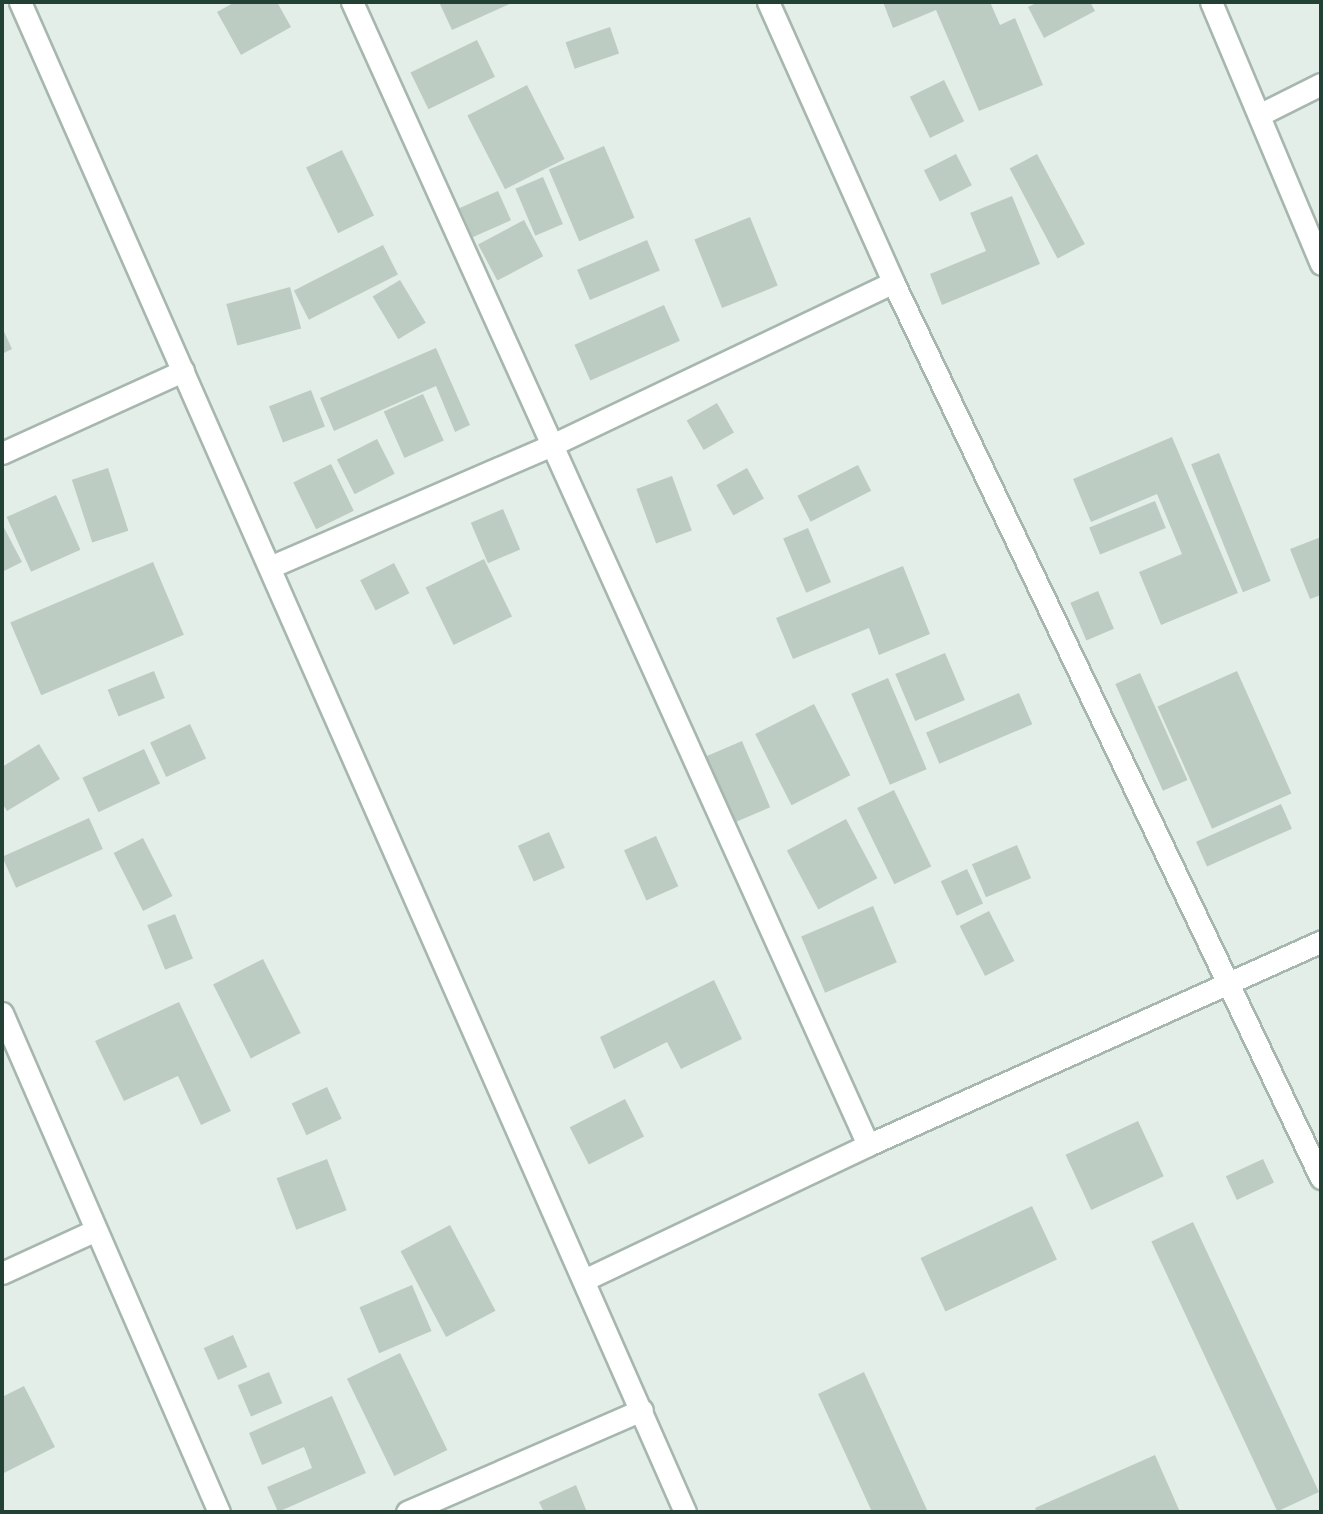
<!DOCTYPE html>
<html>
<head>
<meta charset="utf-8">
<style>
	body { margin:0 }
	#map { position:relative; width:1323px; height:1514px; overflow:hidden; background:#e4eee8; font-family:"Golos Text",sans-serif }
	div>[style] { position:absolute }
	.building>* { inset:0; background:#bcccc3; transform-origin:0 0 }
	.roads { filter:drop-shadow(2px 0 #a6b7ae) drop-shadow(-2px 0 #a6b7ae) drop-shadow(0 2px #a6b7ae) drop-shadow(0 -2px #a6b7ae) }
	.street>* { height:21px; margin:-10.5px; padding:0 10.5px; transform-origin:10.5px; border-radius:10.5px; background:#fff }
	span { translate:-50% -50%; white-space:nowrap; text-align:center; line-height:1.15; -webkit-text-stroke:5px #f4faf6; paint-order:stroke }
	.frame { position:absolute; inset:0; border:4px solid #224134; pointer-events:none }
</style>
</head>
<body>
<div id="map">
	<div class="building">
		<i style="clip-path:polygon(235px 2px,277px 2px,291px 27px,241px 55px,217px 12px)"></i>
		<i style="clip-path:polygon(439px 2px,514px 2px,452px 30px)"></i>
		<i style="clip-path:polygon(883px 2px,990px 2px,1000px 25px,1015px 18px,1043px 85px,979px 111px,936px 10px,893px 28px)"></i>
		<i style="clip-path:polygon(1038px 2px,1090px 2px,1095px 11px,1044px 38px,1028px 7px)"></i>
		<i style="left:610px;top:27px;width:28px;height:47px;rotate:71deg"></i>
		<i style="left:477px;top:40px;width:41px;height:74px;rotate:64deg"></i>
		<i style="left:944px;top:80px;width:46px;height:38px;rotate:64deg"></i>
		<i style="left:527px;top:85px;width:83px;height:67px;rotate:63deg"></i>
		<i style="left:604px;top:146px;width:78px;height:60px;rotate:67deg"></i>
		<i style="left:342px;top:150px;width:73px;height:40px;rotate:64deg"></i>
		<i style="left:956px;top:154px;width:35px;height:36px;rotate:63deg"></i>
		<i style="left:1037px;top:154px;width:102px;height:31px;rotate:62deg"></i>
		<i style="left:543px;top:177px;width:51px;height:30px;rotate:67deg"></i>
		<i style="left:498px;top:191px;width:32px;height:42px;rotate:66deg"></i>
		<i style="clip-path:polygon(1012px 196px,1040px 264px,942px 305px,930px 274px,986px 251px,970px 213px)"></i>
		<i style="left:750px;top:217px;width:74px;height:60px;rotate:68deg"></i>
		<i style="left:524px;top:220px;width:41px;height:52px;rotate:62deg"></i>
		<i style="left:647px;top:240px;width:33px;height:76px;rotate:67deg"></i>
		<i style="left:383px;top:245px;width:33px;height:100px;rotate:63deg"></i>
		<i style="left:400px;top:280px;width:50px;height:32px;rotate:59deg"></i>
		<i style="left:290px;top:287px;width:43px;height:66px;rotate:75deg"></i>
		<i style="left:664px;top:305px;width:39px;height:98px;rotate:66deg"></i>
		<i style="clip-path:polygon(2px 327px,12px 349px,2px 354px)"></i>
		<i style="clip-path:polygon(436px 348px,470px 425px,455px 432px,436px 386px,334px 431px,320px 398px)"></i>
		<i style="left:311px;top:390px;width:39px;height:45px;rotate:69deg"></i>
		<i style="left:423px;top:394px;width:51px;height:43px;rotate:66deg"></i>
		<i style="left:717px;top:403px;width:34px;height:35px;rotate:60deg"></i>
		<i style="clip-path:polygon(1172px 437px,1238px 593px,1161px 625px,1139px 572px,1182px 554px,1157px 494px,1091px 522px,1073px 479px)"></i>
		<i style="left:377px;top:439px;width:39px;height:45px;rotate:63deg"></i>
		<i style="left:1219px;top:453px;width:138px;height:30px;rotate:68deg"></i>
		<i style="left:331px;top:464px;width:52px;height:42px;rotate:64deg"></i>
		<i style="left:858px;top:465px;width:29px;height:68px;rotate:63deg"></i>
		<i style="left:108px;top:468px;width:66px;height:38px;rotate:72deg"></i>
		<i style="left:747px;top:468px;width:35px;height:35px;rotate:61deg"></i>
		<i style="left:672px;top:476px;width:58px;height:38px;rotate:70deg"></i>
		<i style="left:56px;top:495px;width:60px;height:54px;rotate:66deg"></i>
		<i style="left:1155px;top:501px;width:29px;height:71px;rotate:68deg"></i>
		<i style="left:503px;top:509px;width:44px;height:35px;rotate:67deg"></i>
		<i style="clip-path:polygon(2px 524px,22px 562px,2px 572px)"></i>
		<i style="left:808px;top:528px;width:59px;height:27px;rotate:67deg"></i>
		<i style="clip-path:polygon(1321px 537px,1321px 595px,1310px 599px,1290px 549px)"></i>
		<i style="left:484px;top:559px;width:64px;height:65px;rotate:64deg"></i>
		<i style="left:153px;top:562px;width:79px;height:155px;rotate:67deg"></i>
		<i style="left:394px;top:563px;width:34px;height:38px;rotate:63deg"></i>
		<i style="clip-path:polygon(903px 566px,930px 634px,879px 655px,869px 628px,793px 659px,776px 618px)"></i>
		<i style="left:1098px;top:591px;width:41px;height:30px;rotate:67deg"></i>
		<i style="left:945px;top:653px;width:51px;height:54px;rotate:67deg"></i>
		<i style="left:154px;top:671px;width:29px;height:50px;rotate:68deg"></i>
		<i style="left:1237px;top:671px;width:134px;height:87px;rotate:66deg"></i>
		<i style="left:1140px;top:673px;width:117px;height:27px;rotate:66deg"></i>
		<i style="left:888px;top:678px;width:99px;height:40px;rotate:67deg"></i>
		<i style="left:1019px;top:693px;width:34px;height:101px;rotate:67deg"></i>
		<i style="left:814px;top:704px;width:80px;height:66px;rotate:63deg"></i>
		<i style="left:190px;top:724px;width:38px;height:44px;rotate:65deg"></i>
		<i style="left:742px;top:741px;width:72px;height:40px;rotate:67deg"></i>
		<i style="clip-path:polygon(39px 744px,60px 779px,7px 811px,2px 803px,2px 767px)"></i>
		<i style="left:144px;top:749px;width:38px;height:68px;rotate:65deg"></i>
		<i style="left:894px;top:790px;width:85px;height:41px;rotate:64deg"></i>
		<i style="left:1281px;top:804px;width:27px;height:93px;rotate:66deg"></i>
		<i style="left:89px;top:818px;width:34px;height:95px;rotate:66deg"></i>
		<i style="left:846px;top:819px;width:67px;height:67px;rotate:62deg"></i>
		<i style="left:549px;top:832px;width:39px;height:34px;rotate:66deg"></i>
		<i style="left:656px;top:836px;width:55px;height:35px;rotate:66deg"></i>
		<i style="left:143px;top:838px;width:65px;height:33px;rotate:63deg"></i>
		<i style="left:1017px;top:845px;width:36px;height:49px;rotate:67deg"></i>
		<i style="left:967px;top:869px;width:38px;height:29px;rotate:65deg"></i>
		<i style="left:873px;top:906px;width:61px;height:78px;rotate:67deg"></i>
		<i style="left:989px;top:911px;width:56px;height:33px;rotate:63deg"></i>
		<i style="left:175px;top:914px;width:48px;height:30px;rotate:68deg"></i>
		<i style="left:263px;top:959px;width:83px;height:56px;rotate:63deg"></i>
		<i style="clip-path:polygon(714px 980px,742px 1039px,681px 1069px,667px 1042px,614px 1069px,600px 1037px)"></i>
		<i style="clip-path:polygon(179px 1002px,231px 1111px,201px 1125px,178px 1076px,124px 1101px,95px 1041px)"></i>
		<i style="left:327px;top:1087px;width:35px;height:39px;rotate:65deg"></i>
		<i style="left:625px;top:1099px;width:42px;height:62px;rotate:63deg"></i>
		<i style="left:1138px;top:1121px;width:61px;height:80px;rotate:65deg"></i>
		<i style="left:327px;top:1159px;width:55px;height:54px;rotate:69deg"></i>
		<i style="left:1263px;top:1159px;width:26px;height:41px;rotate:65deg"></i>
		<i style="left:1032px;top:1206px;width:59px;height:123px;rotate:65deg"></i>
		<i style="left:1193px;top:1222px;width:298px;height:46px;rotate:65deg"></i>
		<i style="left:450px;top:1225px;width:97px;height:56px;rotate:62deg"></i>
		<i style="left:412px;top:1285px;width:50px;height:57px;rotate:67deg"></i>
		<i style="left:233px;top:1335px;width:35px;height:32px;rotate:66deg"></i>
		<i style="left:400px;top:1353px;width:108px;height:59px;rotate:64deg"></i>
		<i style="left:269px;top:1372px;width:34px;height:34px;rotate:67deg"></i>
		<i style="clip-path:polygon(864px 1372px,928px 1512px,872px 1512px,818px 1394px)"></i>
		<i style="clip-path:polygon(24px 1386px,55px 1447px,2px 1474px,2px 1397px)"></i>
		<i style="clip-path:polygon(332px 1396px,366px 1473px,278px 1512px,267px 1487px,312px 1468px,304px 1447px,262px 1465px,249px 1433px)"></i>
		<i style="clip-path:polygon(1155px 1455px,1180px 1512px,1037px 1512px,1035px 1508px)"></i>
		<i style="clip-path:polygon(576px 1485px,587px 1512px,544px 1512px,539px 1502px)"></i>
	</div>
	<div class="roads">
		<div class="street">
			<i style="left:20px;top:2px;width:1650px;rotate:66.23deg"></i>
			<i style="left:352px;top:2px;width:1254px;rotate:65.7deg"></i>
			<i style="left:768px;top:2px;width:307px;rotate:65.9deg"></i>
			<i style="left:1211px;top:2px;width:284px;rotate:67.2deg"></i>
			<i style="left:1261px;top:114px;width:67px;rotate:-26.6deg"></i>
			<i style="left:2px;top:453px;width:199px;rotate:-24.4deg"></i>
			<i style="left:270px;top:567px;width:307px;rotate:-23.4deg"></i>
			<i style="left:552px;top:445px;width:378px;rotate:-25.5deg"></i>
			<i style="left:893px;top:282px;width:993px;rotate:64.47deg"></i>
			<i style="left:2px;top:1013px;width:544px;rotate:66.5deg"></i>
			<i style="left:2px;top:1273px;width:103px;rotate:-24.6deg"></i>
			<i style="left:584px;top:1280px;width:314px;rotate:-25.4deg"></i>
			<i style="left:868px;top:1145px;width:497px;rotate:-24.2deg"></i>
			<i style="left:407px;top:1512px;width:256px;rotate:-23.5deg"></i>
		</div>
	</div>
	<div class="frame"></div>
</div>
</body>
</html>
